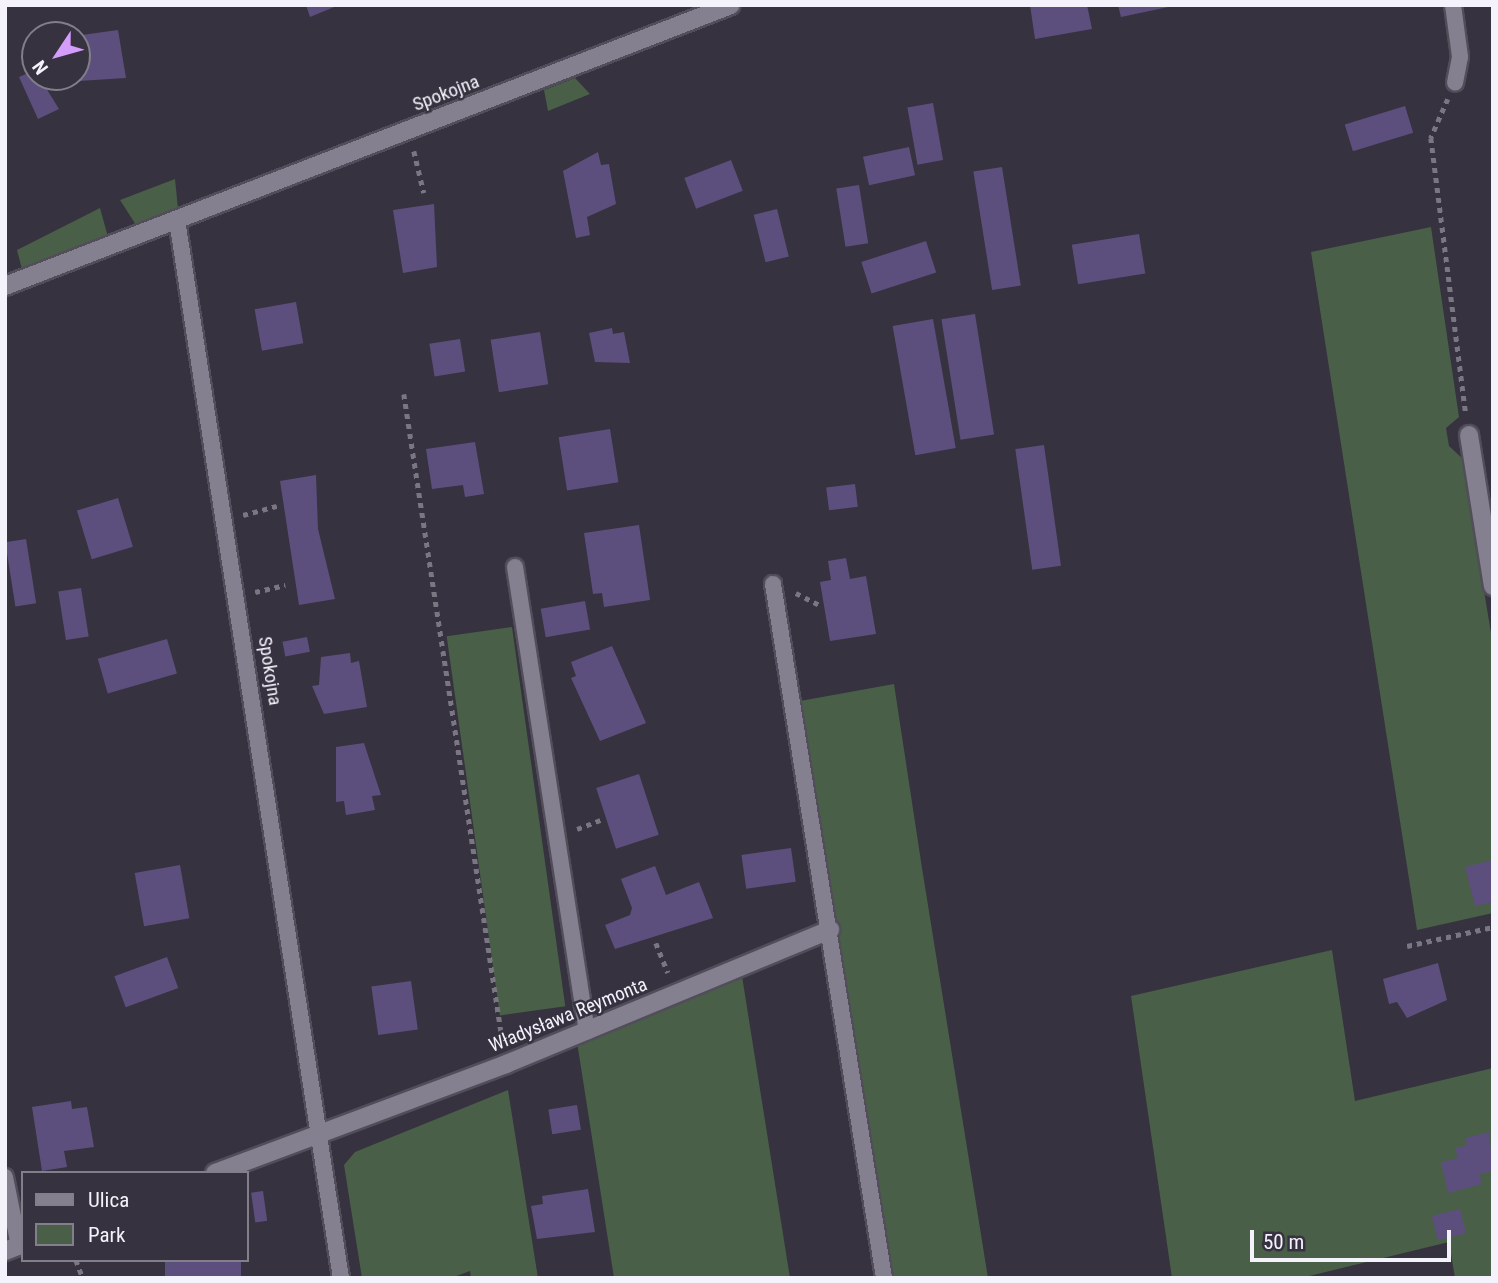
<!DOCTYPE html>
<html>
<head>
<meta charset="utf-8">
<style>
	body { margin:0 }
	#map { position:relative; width:1498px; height:1283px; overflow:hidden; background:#36323f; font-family:"Roboto Condensed",sans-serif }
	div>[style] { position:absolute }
	.green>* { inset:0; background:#495f48; transform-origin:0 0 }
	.building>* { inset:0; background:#5d4f7d; transform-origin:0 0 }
	.path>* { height:4.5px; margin-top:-2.25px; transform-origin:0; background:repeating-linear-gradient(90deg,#7a7682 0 5px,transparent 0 10px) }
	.roads { filter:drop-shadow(2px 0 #514e59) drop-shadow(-2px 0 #514e59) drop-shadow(0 2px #514e59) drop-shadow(0 -2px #514e59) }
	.lane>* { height:16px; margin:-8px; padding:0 8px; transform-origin:8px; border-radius:8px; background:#848090 }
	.street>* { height:18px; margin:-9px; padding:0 9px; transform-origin:9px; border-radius:9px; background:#848090 }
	span { translate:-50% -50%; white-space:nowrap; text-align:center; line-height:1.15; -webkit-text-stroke:5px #36323f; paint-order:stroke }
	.street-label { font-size:19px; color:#f4f2fb }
	.frame { position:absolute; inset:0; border:7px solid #f4f2fb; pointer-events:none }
	.legend { position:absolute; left:21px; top:1171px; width:228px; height:91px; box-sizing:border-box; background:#36323f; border:2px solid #827f8a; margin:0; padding:9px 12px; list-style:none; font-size:21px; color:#f4f2fb }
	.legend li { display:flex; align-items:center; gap:14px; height:35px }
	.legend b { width:35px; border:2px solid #827f8a }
	.north { position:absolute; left:21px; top:21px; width:70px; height:70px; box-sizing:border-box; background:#36323f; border:2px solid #827f8a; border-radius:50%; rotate:234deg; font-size:19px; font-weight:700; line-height:28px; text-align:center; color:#f4f2fb }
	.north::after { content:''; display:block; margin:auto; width:24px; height:32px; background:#d49cfb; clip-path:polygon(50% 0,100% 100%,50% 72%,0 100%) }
	.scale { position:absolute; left:1250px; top:1230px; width:201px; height:32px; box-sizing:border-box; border:4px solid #f4f2fb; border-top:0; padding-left:9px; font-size:21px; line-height:24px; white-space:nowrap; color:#f4f2fb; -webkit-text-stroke:5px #36323f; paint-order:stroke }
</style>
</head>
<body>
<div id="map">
	<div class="green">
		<i style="clip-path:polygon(575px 78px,590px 94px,548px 111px,544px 90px)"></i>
		<i style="clip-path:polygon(175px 179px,178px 209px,136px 225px,120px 200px)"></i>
		<i style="clip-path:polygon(100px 208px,108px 237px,23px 273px,17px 250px)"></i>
		<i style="clip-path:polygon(1431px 227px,1459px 417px,1446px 428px,1449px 446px,1462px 458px,1493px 645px,1493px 913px,1417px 930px,1311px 252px)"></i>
		<i style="left:512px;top:627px;width:383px;height:66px;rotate:82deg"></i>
		<i style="clip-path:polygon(894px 684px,922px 868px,988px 1278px,890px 1278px,800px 701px)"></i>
		<i style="clip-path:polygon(1332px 950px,1355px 1101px,1493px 1068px,1493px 1278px,1455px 1278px,1449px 1242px,1301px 1278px,1172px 1278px,1131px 996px)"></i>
		<i style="clip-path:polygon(742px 976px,790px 1278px,614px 1278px,577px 1042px)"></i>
		<i style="clip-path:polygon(508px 1090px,538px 1278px,471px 1278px,470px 1271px,451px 1278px,362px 1278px,344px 1165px,355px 1152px)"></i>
	</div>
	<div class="building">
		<i style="clip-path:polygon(306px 5px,339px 5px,310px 17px)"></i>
		<i style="clip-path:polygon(1030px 5px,1087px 5px,1092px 29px,1035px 39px)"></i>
		<i style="clip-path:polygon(1118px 5px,1172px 5px,1173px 6px,1121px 17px)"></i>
		<i style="clip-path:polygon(118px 30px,126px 78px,63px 82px,77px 77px,82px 35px)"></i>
		<i style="clip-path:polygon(35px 70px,59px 109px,38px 119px,19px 77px)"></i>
		<i style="left:933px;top:103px;width:58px;height:26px;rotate:80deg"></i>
		<i style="left:1405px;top:106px;width:28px;height:63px;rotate:73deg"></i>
		<i style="left:909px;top:147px;width:29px;height:47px;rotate:78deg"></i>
		<i style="clip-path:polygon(598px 152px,601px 165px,609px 164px,616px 204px,587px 217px,590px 235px,576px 238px,563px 171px)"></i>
		<i style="left:731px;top:160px;width:33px;height:50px;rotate:69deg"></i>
		<i style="left:1002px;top:167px;width:120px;height:29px;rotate:81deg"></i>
		<i style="left:859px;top:185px;width:59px;height:23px;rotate:81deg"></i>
		<i style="clip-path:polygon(434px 204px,437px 267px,403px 273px,393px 210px)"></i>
		<i style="left:777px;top:209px;width:49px;height:24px;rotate:76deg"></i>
		<i style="left:1139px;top:234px;width:40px;height:68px;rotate:81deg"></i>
		<i style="left:926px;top:241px;width:33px;height:68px;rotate:72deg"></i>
		<i style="left:296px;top:302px;width:42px;height:42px;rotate:80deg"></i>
		<i style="left:975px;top:314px;width:122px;height:34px;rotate:81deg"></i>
		<i style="left:933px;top:319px;width:131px;height:41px;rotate:80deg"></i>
		<i style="clip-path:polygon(612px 328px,613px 334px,624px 332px,630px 363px,595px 362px,589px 333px)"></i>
		<i style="left:540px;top:332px;width:53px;height:50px;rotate:81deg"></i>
		<i style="left:460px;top:339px;width:33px;height:31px;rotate:81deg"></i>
		<i style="left:610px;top:429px;width:54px;height:52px;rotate:81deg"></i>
		<i style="clip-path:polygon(475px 442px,484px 494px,465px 497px,463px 485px,432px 489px,426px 449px)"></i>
		<i style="left:1044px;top:445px;width:122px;height:29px;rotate:82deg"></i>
		<i style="clip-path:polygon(316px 475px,318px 529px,335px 599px,299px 605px,280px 481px)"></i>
		<i style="left:855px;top:484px;width:23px;height:29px;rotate:83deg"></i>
		<i style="left:118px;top:498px;width:51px;height:43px;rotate:73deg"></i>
		<i style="clip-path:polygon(639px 525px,650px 600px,604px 607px,602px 593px,593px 594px,584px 533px)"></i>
		<i style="left:26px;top:539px;width:65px;height:21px;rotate:81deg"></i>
		<i style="clip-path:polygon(846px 558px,850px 579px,866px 576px,876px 634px,830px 641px,820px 582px,831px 580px,828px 561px)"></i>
		<i style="left:81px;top:588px;width:49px;height:23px;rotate:81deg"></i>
		<i style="left:585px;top:601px;width:29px;height:45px;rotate:80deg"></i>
		<i style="left:307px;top:637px;width:15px;height:25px;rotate:79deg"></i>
		<i style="left:167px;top:639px;width:36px;height:72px;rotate:74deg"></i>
		<i style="clip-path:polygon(612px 646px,646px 723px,600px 741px,571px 678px,576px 676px,571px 662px)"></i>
		<i style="clip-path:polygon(350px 653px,351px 663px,359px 661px,367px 707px,324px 714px,312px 686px,319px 685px,321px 657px)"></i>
		<i style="clip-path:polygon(364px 743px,381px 795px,372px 796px,375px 810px,346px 815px,344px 801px,336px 802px,336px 747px)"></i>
		<i style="left:639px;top:774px;width:64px;height:45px;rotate:72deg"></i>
		<i style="left:791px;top:848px;width:34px;height:50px;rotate:82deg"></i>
		<i style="clip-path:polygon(1493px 860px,1493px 902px,1475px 906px,1465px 867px)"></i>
		<i style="left:180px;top:865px;width:54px;height:46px;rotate:80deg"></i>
		<i style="clip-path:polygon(655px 866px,666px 895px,699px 882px,713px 918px,615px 949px,605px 925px,630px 915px,632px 908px,621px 879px)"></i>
		<i style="left:167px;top:957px;width:33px;height:56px;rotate:70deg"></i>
		<i style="clip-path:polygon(1438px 963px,1447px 1000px,1407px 1018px,1397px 1002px,1389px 1004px,1383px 979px)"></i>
		<i style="left:411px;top:981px;width:49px;height:40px;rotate:82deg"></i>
		<i style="clip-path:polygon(71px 1101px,72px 1109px,87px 1107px,94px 1147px,64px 1151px,67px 1167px,42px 1171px,32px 1107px)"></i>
		<i style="left:577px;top:1105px;width:25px;height:29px;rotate:81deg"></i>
		<i style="clip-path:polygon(1489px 1132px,1493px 1171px,1479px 1174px,1482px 1184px,1448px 1193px,1441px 1162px,1458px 1158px,1455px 1148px,1467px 1145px,1465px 1138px)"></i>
		<i style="clip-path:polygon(588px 1189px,595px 1232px,537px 1239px,531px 1206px,543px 1204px,542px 1196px)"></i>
		<i style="left:263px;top:1191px;width:30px;height:12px;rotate:82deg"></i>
		<i style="left:1460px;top:1209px;width:25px;height:29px;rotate:76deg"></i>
		<i style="left:165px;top:1260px;width:76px;height:18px"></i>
	</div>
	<div class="path">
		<i style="left:1448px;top:99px;width:43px;rotate:113.6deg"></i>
		<i style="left:1431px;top:138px;width:278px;rotate:82.8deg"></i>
		<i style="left:414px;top:151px;width:43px;rotate:76.6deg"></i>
		<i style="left:404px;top:394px;width:657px;rotate:81.34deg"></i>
		<i style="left:243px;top:515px;width:35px;rotate:-15deg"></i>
		<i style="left:255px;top:592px;width:31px;rotate:-13deg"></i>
		<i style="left:796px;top:593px;width:27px;rotate:27deg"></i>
		<i style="left:577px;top:829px;width:25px;rotate:-21deg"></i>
		<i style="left:656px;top:943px;width:32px;rotate:68deg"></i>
		<i style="left:1407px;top:946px;width:88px;rotate:-12.5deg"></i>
		<i style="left:76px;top:1260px;width:19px;rotate:69deg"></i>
	</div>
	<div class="roads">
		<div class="lane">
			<i style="left:1453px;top:5px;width:52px;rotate:82.3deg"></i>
			<i style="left:1460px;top:57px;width:26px;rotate:101deg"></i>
			<i style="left:177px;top:220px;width:1071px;rotate:81.19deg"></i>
			<i style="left:515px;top:567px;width:470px;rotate:81.2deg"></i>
			<i style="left:773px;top:584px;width:703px;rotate:80.91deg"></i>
			<i style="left:5px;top:1177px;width:70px;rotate:78.5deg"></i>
		</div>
		<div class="street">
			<i style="left:5px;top:286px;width:778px;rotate:-21.16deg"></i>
			<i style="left:1469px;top:435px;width:153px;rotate:81deg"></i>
			<i style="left:215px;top:1173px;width:311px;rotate:-20.5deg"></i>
			<i style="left:506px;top:1064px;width:351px;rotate:-22.5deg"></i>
			<i style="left:5px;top:1251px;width:19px;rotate:-21deg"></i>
		</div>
	</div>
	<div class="street-label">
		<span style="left:446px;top:93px;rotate:-21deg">Spokojna</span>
		<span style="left:270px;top:671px;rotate:81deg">Spokojna</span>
		<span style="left:568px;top:1015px;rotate:-22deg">Władysława Reymonta</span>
	</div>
	<div class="frame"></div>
	<ul class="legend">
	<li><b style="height:9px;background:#848090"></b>Ulica</li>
	<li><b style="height:19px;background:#495f48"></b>Park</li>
	</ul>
	<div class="north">N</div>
	<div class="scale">50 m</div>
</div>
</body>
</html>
